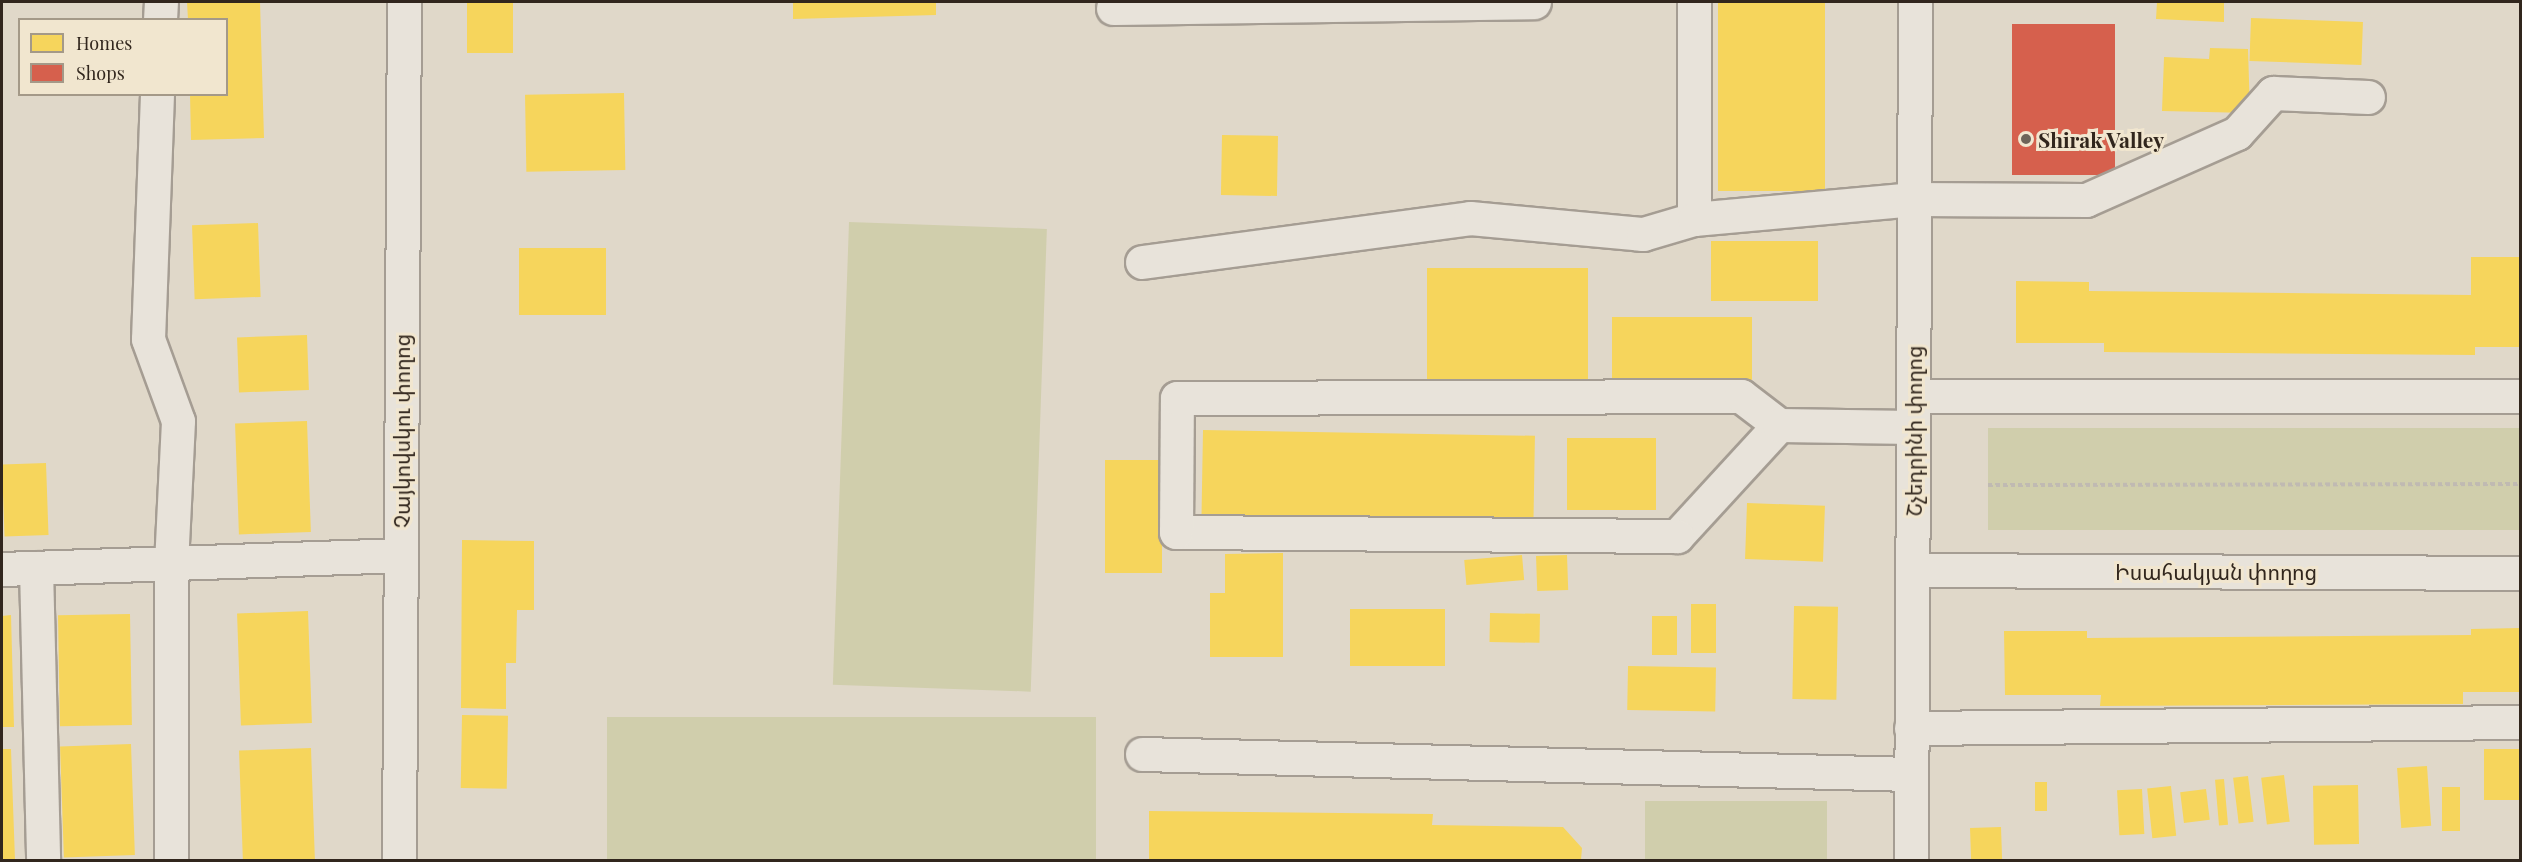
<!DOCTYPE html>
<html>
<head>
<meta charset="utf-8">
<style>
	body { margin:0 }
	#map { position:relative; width:2522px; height:862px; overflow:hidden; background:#e0d8c9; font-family:"Playfair Display","Noto Sans Armenian",serif }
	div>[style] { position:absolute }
	.green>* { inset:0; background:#d0ceac; transform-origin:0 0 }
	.homes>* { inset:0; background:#f6d55c; transform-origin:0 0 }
	.shops>* { inset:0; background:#d6604d; transform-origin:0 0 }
	.path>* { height:4px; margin-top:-2px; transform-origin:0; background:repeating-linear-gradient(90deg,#c0bab2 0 4.5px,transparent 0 7.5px) }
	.roads { filter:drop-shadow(2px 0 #a59d93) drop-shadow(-2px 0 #a59d93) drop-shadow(0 2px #a59d93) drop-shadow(0 -2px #a59d93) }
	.minor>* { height:33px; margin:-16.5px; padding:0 16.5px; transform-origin:16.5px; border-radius:16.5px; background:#e8e3da }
	.dots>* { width:16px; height:16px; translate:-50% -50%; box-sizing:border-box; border:3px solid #f1e6cf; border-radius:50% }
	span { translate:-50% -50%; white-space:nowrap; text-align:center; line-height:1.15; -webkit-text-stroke:6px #f1e6cf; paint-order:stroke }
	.poi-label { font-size:21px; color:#31261d; font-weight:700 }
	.left { translate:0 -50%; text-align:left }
	.street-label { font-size:21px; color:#31261d }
	.frame { position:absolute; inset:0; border:3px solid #31261d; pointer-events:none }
	.legend { position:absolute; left:18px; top:18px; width:210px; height:78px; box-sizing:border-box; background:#f1e6cf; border:2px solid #a49988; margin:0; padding:8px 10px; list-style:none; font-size:18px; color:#31261d }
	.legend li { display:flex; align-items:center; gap:12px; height:30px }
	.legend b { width:30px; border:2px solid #a49988 }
</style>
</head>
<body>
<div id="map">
	<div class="green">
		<i style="left:849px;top:222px;width:198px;height:463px;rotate:2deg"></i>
		<i style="left:1988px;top:428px;width:532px;height:102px"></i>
		<i style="left:607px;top:717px;width:489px;height:143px"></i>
		<i style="left:1645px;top:801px;width:182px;height:59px"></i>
	</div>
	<div class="homes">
		<i style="clip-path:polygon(187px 2px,260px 2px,264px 138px,191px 140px,190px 94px,226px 94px,226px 20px,188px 20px)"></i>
		<i style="left:467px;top:2px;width:46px;height:51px"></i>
		<i style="clip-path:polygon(793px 2px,936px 2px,936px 15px,793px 19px)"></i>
		<i style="left:1718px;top:2px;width:107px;height:189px"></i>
		<i style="clip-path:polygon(2157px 2px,2224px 2px,2224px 22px,2156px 19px)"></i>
		<i style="left:2251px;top:18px;width:112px;height:43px;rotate:2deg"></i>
		<i style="clip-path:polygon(2210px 48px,2248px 49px,2250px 113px,2162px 111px,2164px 57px,2209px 59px)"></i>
		<i style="left:624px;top:93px;width:77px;height:99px;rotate:89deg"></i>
		<i style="left:1222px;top:135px;width:56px;height:60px;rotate:1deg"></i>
		<i style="left:258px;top:223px;width:74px;height:66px;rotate:88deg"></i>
		<i style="left:1711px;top:241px;width:107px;height:60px"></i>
		<i style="left:606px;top:248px;width:67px;height:87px;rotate:90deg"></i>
		<i style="clip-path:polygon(2471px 257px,2520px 257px,2520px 347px,2475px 347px,2475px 355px,2104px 352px,2104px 343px,2016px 343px,2016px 281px,2089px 282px,2089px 291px,2471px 295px)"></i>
		<i style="left:1427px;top:268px;width:161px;height:114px"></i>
		<i style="left:1612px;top:317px;width:140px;height:65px"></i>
		<i style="left:307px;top:335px;width:55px;height:70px;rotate:88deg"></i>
		<i style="left:307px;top:421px;width:111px;height:72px;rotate:88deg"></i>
		<i style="left:1203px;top:430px;width:332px;height:88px;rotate:1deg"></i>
		<i style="left:1567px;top:438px;width:89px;height:72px"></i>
		<i style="left:1105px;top:460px;width:57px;height:113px"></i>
		<i style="left:46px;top:463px;width:72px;height:44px;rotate:88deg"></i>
		<i style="left:1747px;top:503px;width:78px;height:56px;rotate:2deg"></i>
		<i style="clip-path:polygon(462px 540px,534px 541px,534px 610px,517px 610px,516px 663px,506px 663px,506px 709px,461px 708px)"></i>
		<i style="clip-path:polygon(1283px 553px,1283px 657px,1210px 657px,1210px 593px,1225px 593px,1225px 554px)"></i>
		<i style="left:1522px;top:555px;width:25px;height:58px;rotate:85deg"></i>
		<i style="left:1567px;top:555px;width:35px;height:31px;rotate:88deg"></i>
		<i style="left:1691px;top:604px;width:25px;height:49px"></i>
		<i style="left:1794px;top:606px;width:44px;height:93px;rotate:1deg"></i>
		<i style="left:1350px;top:609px;width:95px;height:57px"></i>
		<i style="left:308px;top:611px;width:112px;height:71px;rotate:88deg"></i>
		<i style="left:1490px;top:613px;width:50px;height:29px;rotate:1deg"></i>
		<i style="left:130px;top:614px;width:111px;height:72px;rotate:89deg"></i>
		<i style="clip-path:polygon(11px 615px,14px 727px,2px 727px,2px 616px)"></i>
		<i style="left:1652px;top:616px;width:25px;height:39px"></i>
		<i style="clip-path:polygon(2520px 628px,2520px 692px,2463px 692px,2463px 704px,2100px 706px,2101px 695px,2005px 695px,2004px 631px,2087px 631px,2087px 638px,2471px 635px,2471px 629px)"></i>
		<i style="left:1628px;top:666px;width:88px;height:44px;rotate:1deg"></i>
		<i style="left:462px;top:715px;width:46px;height:73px;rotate:1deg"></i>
		<i style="left:131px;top:744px;width:111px;height:71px;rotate:88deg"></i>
		<i style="left:311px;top:748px;width:111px;height:72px;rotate:88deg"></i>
		<i style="clip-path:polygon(2px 749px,11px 749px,15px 860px,2px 860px)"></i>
		<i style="left:2520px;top:749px;width:51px;height:36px;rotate:90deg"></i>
		<i style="left:2427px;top:766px;width:60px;height:30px;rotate:86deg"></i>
		<i style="left:2284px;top:775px;width:47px;height:23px;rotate:83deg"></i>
		<i style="left:2248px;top:776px;width:46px;height:15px;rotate:83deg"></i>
		<i style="left:2224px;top:779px;width:46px;height:9px;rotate:85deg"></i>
		<i style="left:2035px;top:782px;width:12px;height:29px"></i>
		<i style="left:2358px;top:785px;width:59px;height:45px;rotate:89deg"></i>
		<i style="left:2171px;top:786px;width:50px;height:24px;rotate:84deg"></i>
		<i style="left:2442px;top:787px;width:18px;height:44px"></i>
		<i style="left:2142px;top:789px;width:45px;height:25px;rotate:87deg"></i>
		<i style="left:2206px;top:789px;width:31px;height:26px;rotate:83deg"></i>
		<i style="clip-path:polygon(1149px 811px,1433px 814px,1432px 825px,1563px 827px,1582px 848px,1581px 860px,1149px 860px)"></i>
		<i style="left:2001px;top:827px;width:33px;height:31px;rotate:88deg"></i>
	</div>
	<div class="shops">
		<i style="left:2012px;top:24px;width:103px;height:151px"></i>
	</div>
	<div class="path">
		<i style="left:1988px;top:485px;width:532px;rotate:-0.11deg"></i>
	</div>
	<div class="roads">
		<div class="minor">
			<i style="left:1113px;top:8px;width:421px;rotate:-0.8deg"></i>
			<i style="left:160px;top:20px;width:18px;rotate:-87deg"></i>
			<i style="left:157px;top:94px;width:245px;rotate:92.1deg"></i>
			<i style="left:148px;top:339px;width:87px;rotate:69.9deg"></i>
			<i style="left:178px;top:421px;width:142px;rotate:92.8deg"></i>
			<i style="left:171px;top:563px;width:297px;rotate:90deg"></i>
			<i style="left:1694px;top:219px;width:217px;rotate:-90deg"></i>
			<i style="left:1142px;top:262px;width:331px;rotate:-7.6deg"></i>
			<i style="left:1470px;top:218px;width:174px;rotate:5.3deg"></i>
			<i style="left:1643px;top:234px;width:53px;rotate:-16.4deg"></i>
			<i style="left:1694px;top:219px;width:221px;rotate:-5.2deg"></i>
			<i style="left:1914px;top:199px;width:172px;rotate:0.3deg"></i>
			<i style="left:2086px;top:200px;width:165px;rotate:-23.9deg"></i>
			<i style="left:2237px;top:133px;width:54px;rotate:-48deg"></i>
			<i style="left:2273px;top:93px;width:95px;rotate:2.4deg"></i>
			<i style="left:1913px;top:396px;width:607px"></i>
			<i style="left:1779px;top:425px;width:151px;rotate:132.6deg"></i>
			<i style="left:1677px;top:536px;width:501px;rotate:-179.54deg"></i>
			<i style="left:1176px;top:532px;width:134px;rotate:-89.6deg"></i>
			<i style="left:1177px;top:398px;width:564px;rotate:-0.2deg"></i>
			<i style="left:1741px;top:396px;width:48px;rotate:37.3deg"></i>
			<i style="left:1779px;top:425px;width:134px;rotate:0.9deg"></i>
			<i style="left:36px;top:568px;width:292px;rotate:88.6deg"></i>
			<i style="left:2px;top:569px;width:399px;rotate:-2deg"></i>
			<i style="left:1912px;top:570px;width:608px;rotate:0.28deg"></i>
			<i style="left:1911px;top:728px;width:609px;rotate:-0.56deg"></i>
			<i style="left:1142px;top:754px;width:769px;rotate:1.49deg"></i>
			<i style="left:399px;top:860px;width:858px;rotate:-89.67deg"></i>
			<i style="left:1911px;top:860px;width:858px;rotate:-89.73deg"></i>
		</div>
	</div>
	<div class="dots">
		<i style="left:2026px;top:139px;background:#6e6459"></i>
	</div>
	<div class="poi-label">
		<span class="left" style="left:2038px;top:139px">Shirak Valley</span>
	</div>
	<div class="street-label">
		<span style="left:401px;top:431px;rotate:-90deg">Չայկովսկու փողոց</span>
		<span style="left:1913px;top:431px;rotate:-90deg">Շչեդրինի փողոց</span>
		<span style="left:2216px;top:571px">Իսահակյան փողոց</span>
	</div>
	<div class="frame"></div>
	<ul class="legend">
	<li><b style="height:16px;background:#f6d55c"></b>Homes</li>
	<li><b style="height:16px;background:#d6604d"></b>Shops</li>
	</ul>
</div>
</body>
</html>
